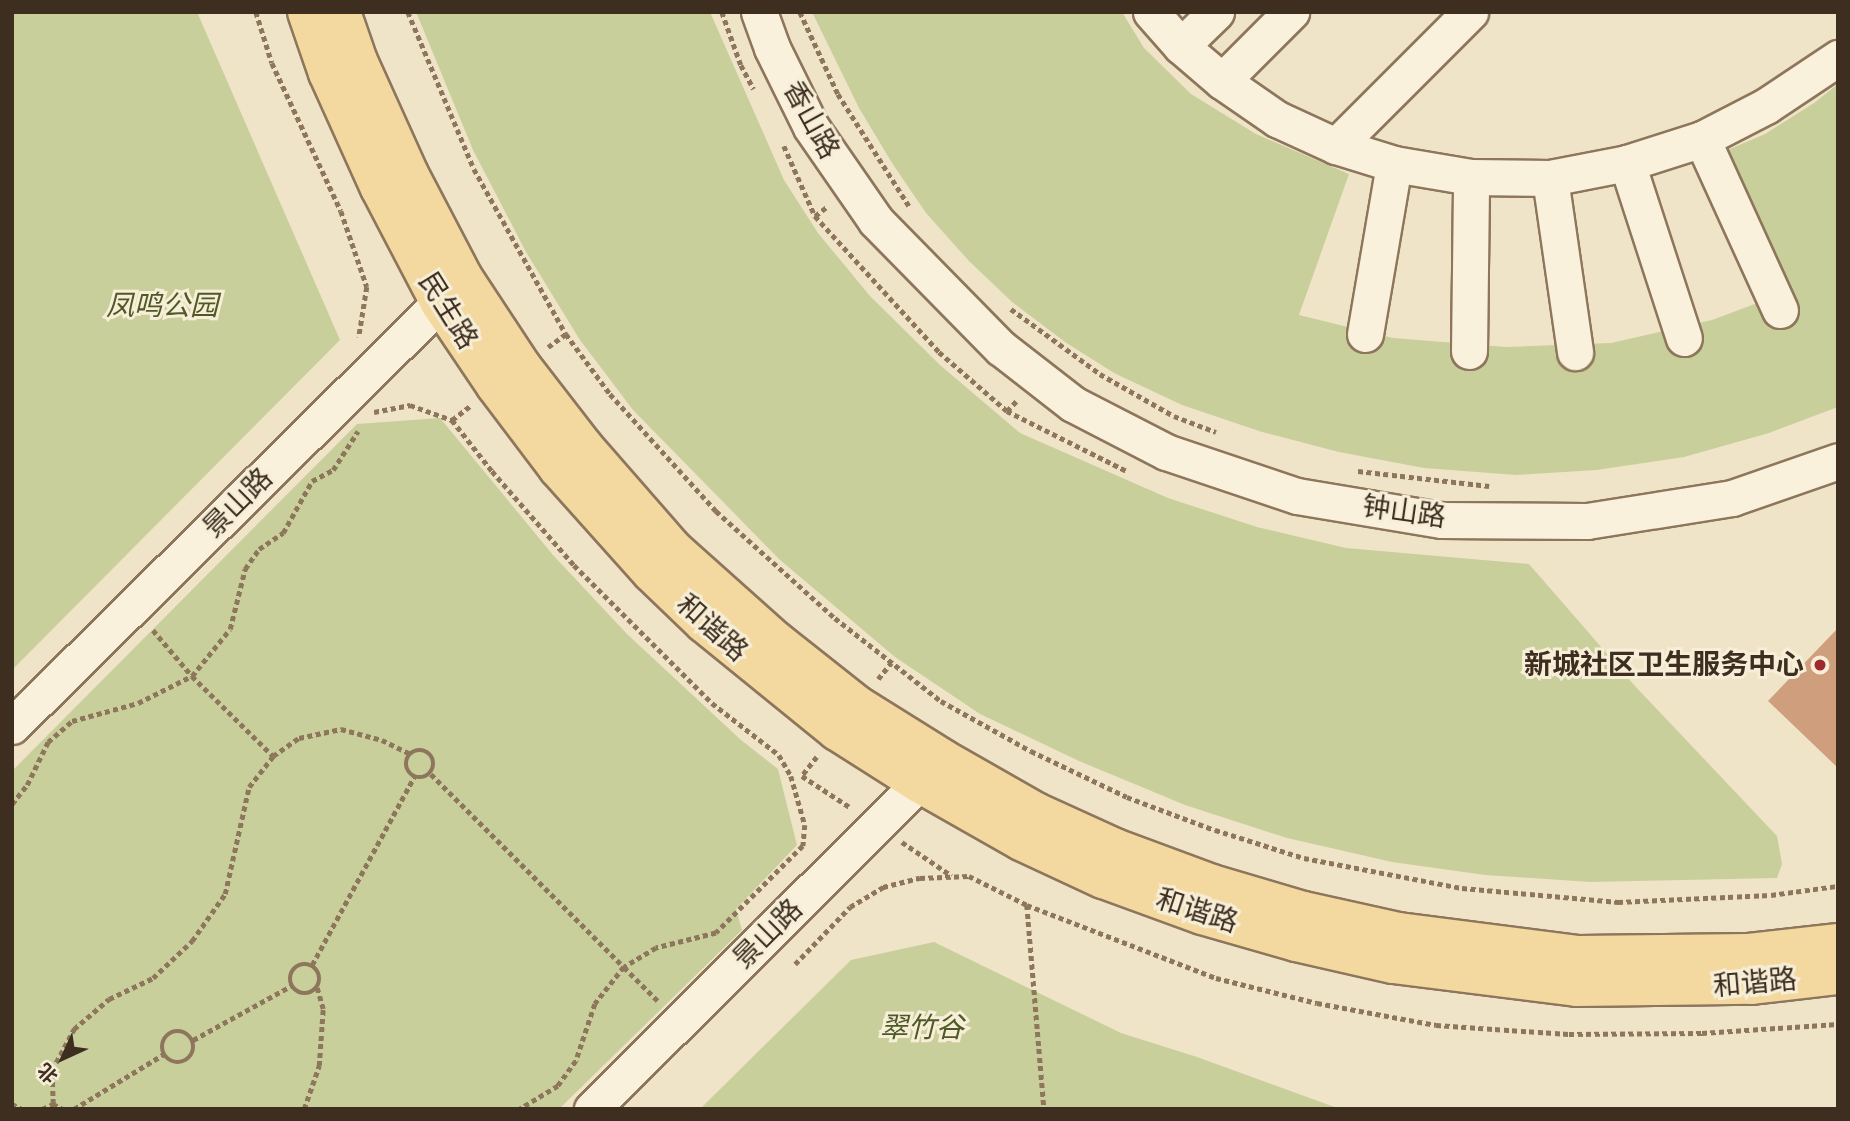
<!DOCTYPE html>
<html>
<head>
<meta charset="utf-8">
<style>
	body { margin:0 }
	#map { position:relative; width:1850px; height:1121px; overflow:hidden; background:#f0e4c8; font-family:"Zilla Slab","Noto Sans SC",serif }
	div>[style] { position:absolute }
	.green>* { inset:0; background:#c9cf9b }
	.building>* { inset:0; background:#cf9f7d }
	.path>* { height:4.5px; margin-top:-2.25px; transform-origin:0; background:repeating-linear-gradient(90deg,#8d765c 0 5px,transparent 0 8.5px) }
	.path>.ring { margin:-2.25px; padding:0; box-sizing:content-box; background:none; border:4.5px solid #8d765c; border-radius:50% }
	.roads { filter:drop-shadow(2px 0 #8d765c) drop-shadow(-2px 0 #8d765c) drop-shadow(0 2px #8d765c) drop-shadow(0 -2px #8d765c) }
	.minor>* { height:35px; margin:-17.5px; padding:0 17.5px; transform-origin:17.5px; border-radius:17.5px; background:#faf1dc }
	.major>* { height:38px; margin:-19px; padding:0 19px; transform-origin:19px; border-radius:19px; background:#f3d9a0 }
	.dots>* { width:19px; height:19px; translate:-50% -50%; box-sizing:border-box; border:4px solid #f7eed8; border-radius:50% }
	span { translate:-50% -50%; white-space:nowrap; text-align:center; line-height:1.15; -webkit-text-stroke:6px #f7eed8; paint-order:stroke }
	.street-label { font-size:28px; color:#3d2e20 }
	.park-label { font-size:28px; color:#4d5a26; font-style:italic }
	.poi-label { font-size:28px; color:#3d2e20; font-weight:700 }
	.right { translate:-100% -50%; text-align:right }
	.frame { position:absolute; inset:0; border:14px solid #3d2e20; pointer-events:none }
	.north { position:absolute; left:28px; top:1023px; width:70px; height:70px; -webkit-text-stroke:5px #f7eed8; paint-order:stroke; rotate:225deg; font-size:19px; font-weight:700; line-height:28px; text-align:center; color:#3d2e20 }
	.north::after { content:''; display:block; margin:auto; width:24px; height:32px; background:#3d2e20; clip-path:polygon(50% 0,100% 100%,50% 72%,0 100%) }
</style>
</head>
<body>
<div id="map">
	<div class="green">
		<i style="clip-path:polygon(12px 12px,197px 12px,340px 340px,12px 670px)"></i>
		<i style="clip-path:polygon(416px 12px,710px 12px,784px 180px,818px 233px,870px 296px,940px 365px,1020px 433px,1168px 498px,1257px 527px,1346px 548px,1529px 564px,1635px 686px,1777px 836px,1782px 864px,1777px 878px,1590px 882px,1485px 875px,1392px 862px,1287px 838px,1185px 805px,1079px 761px,980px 714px,895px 657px,780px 560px,633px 410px,580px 340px,526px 252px,473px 150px)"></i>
		<i style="clip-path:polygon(812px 12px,1122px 12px,1144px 48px,1191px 94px,1256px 134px,1349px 174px,1299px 315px,1393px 338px,1506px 347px,1611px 343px,1712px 320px,1784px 293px,1723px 152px,1765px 134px,1814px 103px,1838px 84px,1838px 407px,1769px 433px,1684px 457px,1597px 470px,1516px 475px,1424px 468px,1339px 452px,1262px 432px,1182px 405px,1114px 373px,1065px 342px,1012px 302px,969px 261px,926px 213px,892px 163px,859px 108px)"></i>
		<i style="clip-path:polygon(440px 418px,553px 555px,627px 634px,741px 740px,778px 769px,797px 845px,736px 909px,742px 930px,559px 1109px,12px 1109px,12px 771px,357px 424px)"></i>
		<i style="clip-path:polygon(934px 942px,1121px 1033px,1197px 1057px,1340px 1109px,700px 1109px,851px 960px)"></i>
	</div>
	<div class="building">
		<i style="clip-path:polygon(1838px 628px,1838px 768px,1768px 701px)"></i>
	</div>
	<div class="path">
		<i style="left:256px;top:12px;width:53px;rotate:72.6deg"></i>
		<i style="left:272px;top:63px;width:163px;rotate:65deg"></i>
		<i style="left:341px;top:211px;width:80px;rotate:71.1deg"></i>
		<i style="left:367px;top:287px;width:51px;rotate:99.1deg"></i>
		<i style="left:408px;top:12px;width:170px;rotate:67.2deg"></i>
		<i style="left:474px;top:169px;width:189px;rotate:60.9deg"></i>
		<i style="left:566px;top:334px;width:74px;rotate:53.7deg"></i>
		<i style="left:610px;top:394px;width:158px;rotate:47.8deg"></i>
		<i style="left:716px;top:511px;width:160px;rotate:42deg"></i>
		<i style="left:835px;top:618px;width:135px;rotate:38.1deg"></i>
		<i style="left:941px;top:701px;width:103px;rotate:29.1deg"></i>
		<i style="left:1031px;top:751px;width:106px;rotate:25.6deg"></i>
		<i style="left:1127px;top:797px;width:94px;rotate:20.6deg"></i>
		<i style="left:1215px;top:830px;width:93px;rotate:17.5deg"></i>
		<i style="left:1304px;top:858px;width:161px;rotate:10.8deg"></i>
		<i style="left:1462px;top:888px;width:157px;rotate:5.1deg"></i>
		<i style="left:1618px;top:902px;width:153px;rotate:-2.6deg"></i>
		<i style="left:1771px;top:895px;width:68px;rotate:-7.7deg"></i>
		<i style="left:722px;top:12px;width:56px;rotate:70.3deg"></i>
		<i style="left:741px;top:65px;width:27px;rotate:62deg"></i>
		<i style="left:800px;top:12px;width:90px;rotate:65.1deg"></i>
		<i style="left:838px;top:94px;width:133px;rotate:57.6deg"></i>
		<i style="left:784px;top:146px;width:77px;rotate:66.1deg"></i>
		<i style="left:815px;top:216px;width:184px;rotate:47.6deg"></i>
		<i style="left:939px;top:352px;width:90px;rotate:40.9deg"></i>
		<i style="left:1007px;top:411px;width:134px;rotate:26.6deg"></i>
		<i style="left:815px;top:216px;width:16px;rotate:-38deg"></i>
		<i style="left:1011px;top:309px;width:110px;rotate:36.1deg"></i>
		<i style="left:1100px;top:374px;width:85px;rotate:29.6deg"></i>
		<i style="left:1174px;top:416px;width:45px;rotate:20.9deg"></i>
		<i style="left:548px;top:347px;width:22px;rotate:-36deg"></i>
		<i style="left:1007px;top:411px;width:16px;rotate:-47deg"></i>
		<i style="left:374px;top:412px;width:37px;rotate:-11deg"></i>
		<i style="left:410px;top:405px;width:45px;rotate:19.7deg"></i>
		<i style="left:452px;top:420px;width:65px;rotate:51.9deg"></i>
		<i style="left:492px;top:471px;width:125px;rotate:48.9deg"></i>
		<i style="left:574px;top:565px;width:195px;rotate:45deg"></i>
		<i style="left:712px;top:703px;width:85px;rotate:37.8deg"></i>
		<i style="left:779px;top:755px;width:24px;rotate:60deg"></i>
		<i style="left:791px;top:776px;width:51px;rotate:74.1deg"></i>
		<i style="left:805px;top:825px;width:21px;rotate:95deg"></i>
		<i style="left:803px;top:846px;width:123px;rotate:135deg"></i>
		<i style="left:716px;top:933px;width:62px;rotate:166deg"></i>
		<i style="left:656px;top:948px;width:37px;rotate:149deg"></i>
		<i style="left:624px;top:967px;width:49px;rotate:45deg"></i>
		<i style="left:452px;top:420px;width:24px;rotate:-38deg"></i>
		<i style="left:1358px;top:471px;width:132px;rotate:6.5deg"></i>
		<i style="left:153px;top:630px;width:60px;rotate:49.7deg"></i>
		<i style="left:192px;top:676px;width:114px;rotate:44.6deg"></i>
		<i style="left:878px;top:679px;width:21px;rotate:-51deg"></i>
		<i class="ring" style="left:406px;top:750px;width:23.5px;height:23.5px"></i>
		<i style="left:817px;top:757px;width:24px;rotate:128deg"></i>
		<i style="left:802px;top:776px;width:59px;rotate:33.1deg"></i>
		<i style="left:431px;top:774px;width:273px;rotate:45deg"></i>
		<i style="left:624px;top:967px;width:47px;rotate:128.1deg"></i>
		<i style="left:595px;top:1004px;width:60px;rotate:108.4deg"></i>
		<i style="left:576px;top:1061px;width:31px;rotate:126deg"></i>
		<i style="left:558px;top:1086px;width:44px;rotate:148.8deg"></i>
		<i style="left:12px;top:804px;width:24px;rotate:-52deg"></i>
		<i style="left:27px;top:785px;width:48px;rotate:-64deg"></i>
		<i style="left:48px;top:742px;width:32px;rotate:-41deg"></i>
		<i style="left:72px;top:721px;width:68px;rotate:-15.3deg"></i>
		<i style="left:138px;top:703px;width:60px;rotate:-26.6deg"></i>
		<i style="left:192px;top:676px;width:60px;rotate:-51deg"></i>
		<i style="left:230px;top:629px;width:62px;rotate:-76deg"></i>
		<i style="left:245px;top:569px;width:24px;rotate:-55deg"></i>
		<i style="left:259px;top:549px;width:29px;rotate:-34deg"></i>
		<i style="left:283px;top:533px;width:60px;rotate:-60.9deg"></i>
		<i style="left:312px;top:481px;width:24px;rotate:-28deg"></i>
		<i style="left:333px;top:470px;width:46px;rotate:-57.3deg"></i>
		<i style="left:902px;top:842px;width:60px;rotate:34.2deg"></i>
		<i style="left:1027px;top:905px;width:205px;rotate:85.2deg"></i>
		<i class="ring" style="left:290px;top:964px;width:25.5px;height:25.5px"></i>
		<i style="left:795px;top:964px;width:79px;rotate:-46deg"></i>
		<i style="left:850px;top:907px;width:39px;rotate:-31deg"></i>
		<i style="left:883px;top:887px;width:38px;rotate:-14deg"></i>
		<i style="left:920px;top:878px;width:49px;rotate:-2.3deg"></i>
		<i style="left:969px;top:876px;width:65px;rotate:26.6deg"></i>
		<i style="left:1027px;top:905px;width:203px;rotate:21.1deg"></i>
		<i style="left:1216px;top:978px;width:104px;rotate:13.9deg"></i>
		<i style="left:1317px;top:1003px;width:121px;rotate:10.5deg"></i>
		<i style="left:1436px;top:1025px;width:133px;rotate:3.9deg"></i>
		<i style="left:1569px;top:1034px;width:133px;rotate:-0.4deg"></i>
		<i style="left:1702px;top:1033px;width:136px;rotate:-3.8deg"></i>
		<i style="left:312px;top:965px;width:214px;rotate:-61.5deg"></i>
		<i class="ring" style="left:162px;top:1031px;width:27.5px;height:27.5px"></i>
		<i style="left:193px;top:1040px;width:112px;rotate:-28.9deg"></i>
		<i style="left:12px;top:1104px;width:11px;rotate:27deg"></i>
		<i style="left:53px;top:1104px;width:34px;rotate:-92deg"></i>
		<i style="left:52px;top:1070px;width:47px;rotate:-61.8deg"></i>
		<i style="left:74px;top:1029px;width:46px;rotate:-40.6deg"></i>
		<i style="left:109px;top:999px;width:49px;rotate:-25.5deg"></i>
		<i style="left:153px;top:978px;width:54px;rotate:-43.5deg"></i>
		<i style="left:192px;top:941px;width:57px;rotate:-54.9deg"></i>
		<i style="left:225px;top:894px;width:110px;rotate:-77.4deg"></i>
		<i style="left:249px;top:787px;width:39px;rotate:-52deg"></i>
		<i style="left:273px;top:756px;width:32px;rotate:-35deg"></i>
		<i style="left:299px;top:738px;width:43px;rotate:-12.1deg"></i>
		<i style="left:341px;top:729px;width:42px;rotate:15deg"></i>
		<i style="left:382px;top:740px;width:32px;rotate:26deg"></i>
		<i style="left:42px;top:1109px;width:12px;rotate:-24deg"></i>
		<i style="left:53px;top:1104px;width:11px;rotate:27deg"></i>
		<i style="left:74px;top:1109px;width:105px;rotate:-31.4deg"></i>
		<i style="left:304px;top:1109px;width:46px;rotate:-70.8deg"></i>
		<i style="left:319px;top:1066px;width:57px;rotate:-86deg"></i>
		<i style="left:323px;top:1009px;width:22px;rotate:-106deg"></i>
	</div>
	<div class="roads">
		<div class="minor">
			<i style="left:759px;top:12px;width:38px;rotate:70deg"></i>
			<i style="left:772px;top:48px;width:88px;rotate:63.7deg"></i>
			<i style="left:811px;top:127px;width:114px;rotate:55.3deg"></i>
			<i style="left:876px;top:221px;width:178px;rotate:45.5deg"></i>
			<i style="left:1001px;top:348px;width:91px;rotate:37.9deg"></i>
			<i style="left:1073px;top:404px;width:105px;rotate:27.3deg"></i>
			<i style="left:1166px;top:452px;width:138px;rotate:18.6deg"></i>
			<i style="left:1297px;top:496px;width:146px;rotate:9.5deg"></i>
			<i style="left:1441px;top:520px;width:146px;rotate:0.4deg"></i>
			<i style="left:1587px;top:521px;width:147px;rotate:-9deg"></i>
			<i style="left:1732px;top:498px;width:112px;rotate:-19.2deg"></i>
			<i style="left:1151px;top:12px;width:45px;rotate:48.6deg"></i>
			<i style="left:1181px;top:46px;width:54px;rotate:40.5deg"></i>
			<i style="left:1222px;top:81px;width:67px;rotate:34.6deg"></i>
			<i style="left:1277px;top:119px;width:65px;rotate:24.6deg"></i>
			<i style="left:1336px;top:146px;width:61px;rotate:17.2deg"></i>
			<i style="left:1394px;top:164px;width:78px;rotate:9.6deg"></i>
			<i style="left:1471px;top:177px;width:79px;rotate:0.7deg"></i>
			<i style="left:1550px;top:178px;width:78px;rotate:-11deg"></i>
			<i style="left:1627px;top:163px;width:79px;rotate:-17.7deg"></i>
			<i style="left:1702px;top:139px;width:72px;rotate:-27.3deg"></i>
			<i style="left:1766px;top:106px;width:87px;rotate:-33.7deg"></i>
			<i style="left:1181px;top:46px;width:49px;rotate:-44.2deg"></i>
			<i style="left:1222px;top:81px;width:98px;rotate:-45deg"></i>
			<i style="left:1702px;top:139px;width:188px;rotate:65.5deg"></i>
			<i style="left:1336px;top:146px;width:190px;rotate:-45deg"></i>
			<i style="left:1627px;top:163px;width:184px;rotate:72deg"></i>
			<i style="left:1550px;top:178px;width:176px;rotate:81.8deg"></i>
			<i style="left:1365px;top:334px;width:172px;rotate:-80.3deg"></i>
			<i style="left:1469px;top:351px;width:174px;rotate:-89.3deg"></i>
			<i style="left:12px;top:726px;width:629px;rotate:-44.68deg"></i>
			<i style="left:592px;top:1109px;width:490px;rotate:-44.9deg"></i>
		</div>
		<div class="major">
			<i style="left:307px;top:12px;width:65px;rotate:71deg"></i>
			<i style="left:328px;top:73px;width:126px;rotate:65.7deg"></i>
			<i style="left:380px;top:188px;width:130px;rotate:62.4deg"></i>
			<i style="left:440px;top:303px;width:100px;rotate:56deg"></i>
			<i style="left:496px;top:386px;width:103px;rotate:52.9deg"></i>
			<i style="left:558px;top:468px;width:140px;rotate:48.2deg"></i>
			<i style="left:651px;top:572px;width:74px;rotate:43.9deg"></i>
			<i style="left:704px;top:623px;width:171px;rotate:39.1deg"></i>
			<i style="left:837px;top:731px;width:97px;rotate:32.4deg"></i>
			<i style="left:919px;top:783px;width:117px;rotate:29.6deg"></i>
			<i style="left:1021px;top:841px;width:90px;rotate:24.9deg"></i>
			<i style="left:1103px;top:879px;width:105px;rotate:20deg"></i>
			<i style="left:1202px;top:915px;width:98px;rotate:16deg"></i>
			<i style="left:1296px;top:942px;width:99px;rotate:12.8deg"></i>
			<i style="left:1393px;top:964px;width:185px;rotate:7.1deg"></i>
			<i style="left:1577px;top:987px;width:175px;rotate:-0.7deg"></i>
			<i style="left:1752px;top:985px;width:87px;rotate:-6.6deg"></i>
			<i style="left:341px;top:12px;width:52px;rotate:70.9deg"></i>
			<i style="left:358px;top:61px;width:124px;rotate:65.7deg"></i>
			<i style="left:409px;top:174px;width:119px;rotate:62.4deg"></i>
			<i style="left:464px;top:279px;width:105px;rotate:56.6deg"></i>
			<i style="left:522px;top:367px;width:101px;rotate:52.2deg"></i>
			<i style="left:584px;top:447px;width:135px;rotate:48.9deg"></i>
			<i style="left:673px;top:549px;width:138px;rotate:41.8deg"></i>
			<i style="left:776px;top:641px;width:103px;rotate:38.3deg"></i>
			<i style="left:857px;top:705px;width:102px;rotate:32.1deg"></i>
			<i style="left:943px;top:759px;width:107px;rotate:29.7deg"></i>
			<i style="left:1036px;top:812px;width:87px;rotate:24.5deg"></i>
			<i style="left:1115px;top:848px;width:103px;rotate:20.4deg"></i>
			<i style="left:1212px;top:884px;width:96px;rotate:16.4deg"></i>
			<i style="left:1304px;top:911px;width:97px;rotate:12.5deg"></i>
			<i style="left:1399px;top:932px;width:181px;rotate:7.3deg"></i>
			<i style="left:1579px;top:955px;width:170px;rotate:-0.7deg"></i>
			<i style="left:1749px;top:953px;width:90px;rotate:-6.4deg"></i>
		</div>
	</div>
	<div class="dots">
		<i style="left:1820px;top:665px;background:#9e2a2b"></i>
	</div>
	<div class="street-label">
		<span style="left:811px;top:120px;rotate:61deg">香山路</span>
		<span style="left:448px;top:311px;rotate:58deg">民生路</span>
		<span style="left:238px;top:503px;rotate:-45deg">景山路</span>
		<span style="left:1404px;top:512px;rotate:8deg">钟山路</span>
		<span style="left:712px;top:628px;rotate:42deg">和谐路</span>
		<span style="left:1197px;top:911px;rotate:18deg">和谐路</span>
		<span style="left:768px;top:934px;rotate:-45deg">景山路</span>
		<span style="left:1755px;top:983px;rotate:-5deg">和谐路</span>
	</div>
	<div class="park-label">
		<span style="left:162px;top:306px">凤鸣公园</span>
		<span style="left:922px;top:1028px">翠竹谷</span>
	</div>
	<div class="poi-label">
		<span class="right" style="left:1804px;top:665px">新城社区卫生服务中心</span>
	</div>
	<div class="frame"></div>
	<div class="north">北</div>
</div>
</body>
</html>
